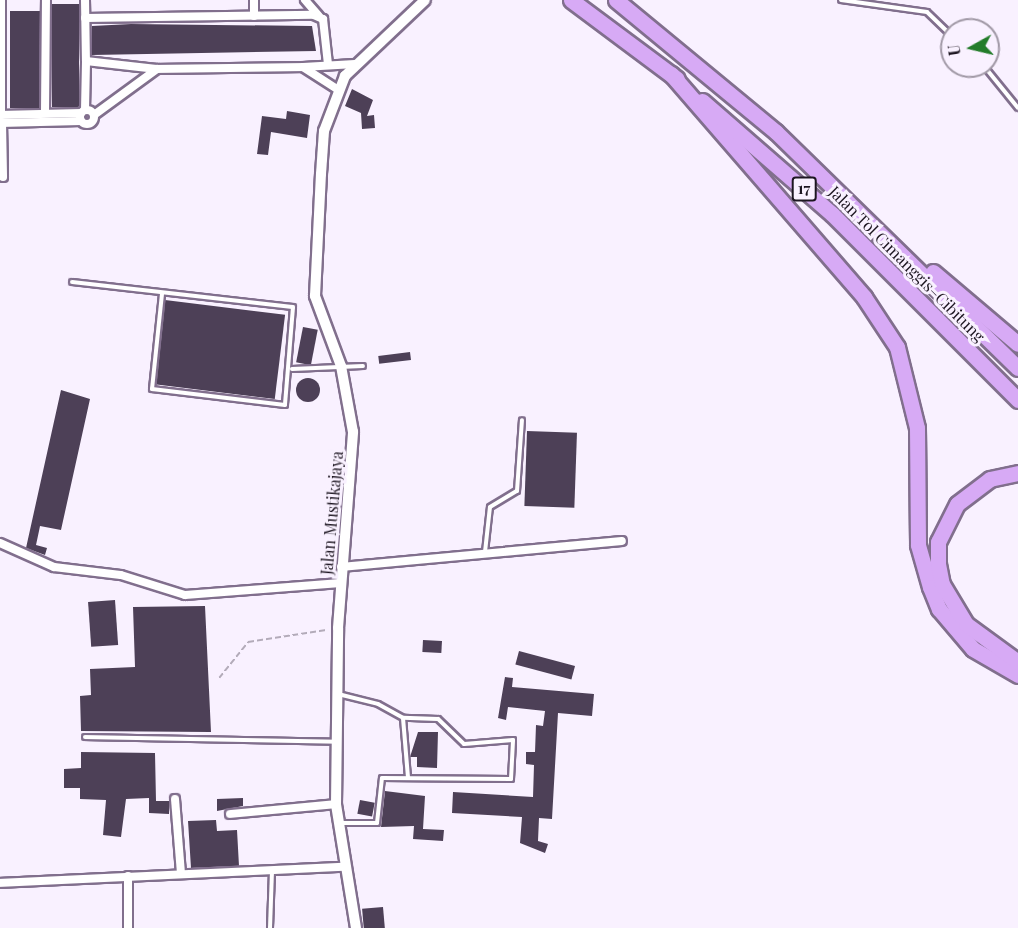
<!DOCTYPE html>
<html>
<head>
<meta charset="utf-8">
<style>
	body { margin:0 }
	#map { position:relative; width:1018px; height:928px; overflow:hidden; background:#f9f1ff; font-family:"Playfair Display",serif }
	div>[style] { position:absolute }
	.building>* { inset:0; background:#4d4057; transform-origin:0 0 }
	.round { border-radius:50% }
	.path>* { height:1.5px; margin-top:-0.75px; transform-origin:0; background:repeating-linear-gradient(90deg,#b3abb9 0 6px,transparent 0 9px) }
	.roads { filter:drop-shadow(2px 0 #816f8d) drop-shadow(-2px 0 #816f8d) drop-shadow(0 2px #816f8d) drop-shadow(0 -2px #816f8d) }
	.lane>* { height:4px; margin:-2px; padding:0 2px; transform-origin:2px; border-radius:2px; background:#fff }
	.street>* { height:8px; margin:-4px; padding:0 4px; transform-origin:4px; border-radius:4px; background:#fff }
	.street>.ring { margin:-4px; padding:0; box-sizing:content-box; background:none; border:8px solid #fff; border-radius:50% }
	.secondary>* { height:10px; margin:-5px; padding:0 5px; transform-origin:5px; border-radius:5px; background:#fff }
	.highway>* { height:15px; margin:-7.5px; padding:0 7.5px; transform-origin:7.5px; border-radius:7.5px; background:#d7aaf5 }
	span { translate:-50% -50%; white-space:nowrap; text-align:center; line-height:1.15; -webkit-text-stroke:6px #f9f1ff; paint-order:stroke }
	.shield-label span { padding:2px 4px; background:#f9f1ff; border:2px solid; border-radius:4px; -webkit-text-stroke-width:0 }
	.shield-label { font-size:15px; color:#1d1621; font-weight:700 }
	.street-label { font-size:16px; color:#1d1621 }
	.north { position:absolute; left:940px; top:18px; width:60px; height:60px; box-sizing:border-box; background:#f9f1ff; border:2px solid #a199a6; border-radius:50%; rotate:262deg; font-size:16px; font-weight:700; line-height:24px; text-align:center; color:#1d1621 }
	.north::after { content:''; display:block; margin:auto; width:21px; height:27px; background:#237c2a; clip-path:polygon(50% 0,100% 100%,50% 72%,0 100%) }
</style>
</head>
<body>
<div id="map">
	<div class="building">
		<i style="left:52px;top:4px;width:27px;height:103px"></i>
		<i style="left:10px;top:11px;width:30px;height:97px"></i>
		<i style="clip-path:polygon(131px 24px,312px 26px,316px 51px,92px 55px,92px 26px)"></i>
		<i style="clip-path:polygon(352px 89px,373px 100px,367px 116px,374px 115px,375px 128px,362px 129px,361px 113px,345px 106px)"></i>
		<i style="clip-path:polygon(287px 111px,310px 115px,307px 138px,271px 132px,268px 155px,257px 154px,262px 116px,286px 119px)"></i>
		<i style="left:165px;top:300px;width:121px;height:85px;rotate:7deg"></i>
		<i style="left:303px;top:327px;width:15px;height:36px;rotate:11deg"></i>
		<i style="left:410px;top:352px;width:8px;height:32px;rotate:83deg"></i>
		<i class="round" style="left:296px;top:378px;width:24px;height:24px"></i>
		<i style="clip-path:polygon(61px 390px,90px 399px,61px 530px,40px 526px,39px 531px,36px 545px,47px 548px,45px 555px,26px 548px)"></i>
		<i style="left:527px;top:431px;width:50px;height:75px;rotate:2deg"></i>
		<i style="left:115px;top:600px;width:45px;height:27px;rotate:86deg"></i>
		<i style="clip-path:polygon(205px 606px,211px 732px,81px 731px,80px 696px,91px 695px,90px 669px,135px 667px,133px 607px)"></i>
		<i style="left:423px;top:640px;width:19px;height:12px;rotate:3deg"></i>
		<i style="left:519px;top:651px;width:58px;height:14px;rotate:15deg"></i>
		<i style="clip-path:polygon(505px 677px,513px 678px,512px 687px,594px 694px,592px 716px,558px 713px,552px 819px,539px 818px,538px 841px,548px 844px,545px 853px,520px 843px,522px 817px,452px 813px,453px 792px,533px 797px,534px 765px,526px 764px,526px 752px,535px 752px,536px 725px,543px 726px,545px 711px,508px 707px,506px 720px,498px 718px)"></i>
		<i style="clip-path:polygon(418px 732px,438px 732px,437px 768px,417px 767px,417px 757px,410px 757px)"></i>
		<i style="clip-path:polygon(81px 752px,155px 753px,156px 801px,169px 801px,169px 814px,149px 813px,149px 798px,126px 799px,121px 837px,103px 835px,106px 800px,80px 799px,80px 788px,64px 788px,64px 769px,81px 768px)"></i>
		<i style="clip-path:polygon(385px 791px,425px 796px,423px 829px,444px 830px,443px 841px,413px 839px,414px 826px,381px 827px)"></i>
		<i style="clip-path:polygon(243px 798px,243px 806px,217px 811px,217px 799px)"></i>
		<i style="left:360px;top:800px;width:15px;height:14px;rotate:11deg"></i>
		<i style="clip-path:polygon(216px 820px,217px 831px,237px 830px,239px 866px,191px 868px,188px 821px)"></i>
		<i style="left:383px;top:907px;width:21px;height:21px;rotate:85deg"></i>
	</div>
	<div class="path">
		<i style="left:219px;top:678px;width:46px;rotate:-51.1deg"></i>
		<i style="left:248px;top:642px;width:79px;rotate:-8.7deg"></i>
	</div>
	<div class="roads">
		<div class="lane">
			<i style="left:841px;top:0;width:87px;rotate:7.9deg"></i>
			<i style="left:927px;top:12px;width:35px;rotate:44deg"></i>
			<i style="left:984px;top:66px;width:54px;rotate:51deg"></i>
			<i style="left:72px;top:282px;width:222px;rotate:6.5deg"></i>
			<i style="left:293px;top:307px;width:98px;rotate:94.7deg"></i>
			<i style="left:285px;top:405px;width:134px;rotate:-173.1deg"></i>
			<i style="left:152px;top:389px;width:96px;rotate:-84deg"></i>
			<i style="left:292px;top:369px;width:71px;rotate:-2.4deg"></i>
			<i style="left:485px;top:552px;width:45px;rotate:-83.7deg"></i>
			<i style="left:490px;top:507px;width:31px;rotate:-31deg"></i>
			<i style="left:517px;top:491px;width:71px;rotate:-86deg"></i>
			<i style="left:338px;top:694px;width:41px;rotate:14deg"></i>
			<i style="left:378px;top:704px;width:29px;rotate:29deg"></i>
			<i style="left:403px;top:718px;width:60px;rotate:85.2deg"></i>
			<i style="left:85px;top:737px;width:251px;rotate:1.1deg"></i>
			<i style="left:340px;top:823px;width:37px"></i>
			<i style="left:377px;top:823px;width:45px;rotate:-83.7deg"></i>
			<i style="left:382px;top:778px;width:129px;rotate:0.4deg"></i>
			<i style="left:511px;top:779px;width:39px;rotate:-87deg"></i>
			<i style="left:513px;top:740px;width:49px;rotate:175.3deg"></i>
			<i style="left:464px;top:744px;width:36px;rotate:-136deg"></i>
			<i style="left:438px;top:719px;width:35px;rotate:-178deg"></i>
			<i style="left:270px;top:928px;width:57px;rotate:-88deg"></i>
		</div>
		<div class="street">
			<i style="left:85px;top:0;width:61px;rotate:89.1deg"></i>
			<i style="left:254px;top:0;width:16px;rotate:90deg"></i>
			<i style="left:305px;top:0;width:21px;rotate:49deg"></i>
			<i style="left:85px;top:18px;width:229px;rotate:-0.8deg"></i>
			<i style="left:314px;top:15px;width:10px;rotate:24deg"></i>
			<i style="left:323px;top:19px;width:45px;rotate:83.7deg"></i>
			<i style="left:337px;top:89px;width:40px;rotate:-147.1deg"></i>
			<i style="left:303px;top:67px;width:52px;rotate:-3.3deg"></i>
			<i class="ring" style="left:80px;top:110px;width:6px;height:6px"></i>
			<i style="left:85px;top:110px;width:49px;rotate:-88.8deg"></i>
			<i style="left:86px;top:61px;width:71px;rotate:6.4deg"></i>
			<i style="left:45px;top:112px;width:112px;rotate:-89.5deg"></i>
			<i style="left:0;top:115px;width:81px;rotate:-1.4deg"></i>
			<i style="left:1px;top:115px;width:115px;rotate:-90deg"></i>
			<i style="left:94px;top:115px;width:78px;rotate:-36.1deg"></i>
			<i style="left:157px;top:69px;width:146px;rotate:-0.8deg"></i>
			<i style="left:0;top:123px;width:81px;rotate:-1.4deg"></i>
			<i style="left:2px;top:123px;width:54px;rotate:88.9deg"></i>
			<i style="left:0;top:543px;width:59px;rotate:24deg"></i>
			<i style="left:54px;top:567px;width:67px;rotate:6.8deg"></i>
			<i style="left:121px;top:575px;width:67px;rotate:17.4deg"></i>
			<i style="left:185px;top:595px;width:156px;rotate:-4.4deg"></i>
			<i style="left:341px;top:567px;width:282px;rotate:-5.3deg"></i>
			<i style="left:175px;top:799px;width:75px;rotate:85.4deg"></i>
			<i style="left:230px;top:814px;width:106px;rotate:-5.4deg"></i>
			<i style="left:0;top:883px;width:345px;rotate:-2.7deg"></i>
			<i style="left:128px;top:928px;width:52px;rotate:-90deg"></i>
		</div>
		<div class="secondary">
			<i style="left:356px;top:928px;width:126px;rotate:-99.2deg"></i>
			<i style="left:336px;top:804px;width:176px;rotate:-89.3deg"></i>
			<i style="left:338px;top:628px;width:197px;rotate:-85.6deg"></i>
			<i style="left:353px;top:432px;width:67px;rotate:-100.3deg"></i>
			<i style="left:341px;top:366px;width:75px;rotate:-110.4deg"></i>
			<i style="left:315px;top:296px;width:122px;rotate:-87.2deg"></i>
			<i style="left:321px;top:174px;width:43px;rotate:-86deg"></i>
			<i style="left:324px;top:131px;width:59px;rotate:-69.1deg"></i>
			<i style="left:345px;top:76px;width:110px;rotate:-43.5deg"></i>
		</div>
		<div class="highway">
			<i style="left:571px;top:0;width:132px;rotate:36.7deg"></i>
			<i style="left:616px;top:0;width:207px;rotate:39.5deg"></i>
			<i style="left:776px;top:132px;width:338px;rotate:44.3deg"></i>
			<i style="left:671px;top:74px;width:295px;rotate:49.1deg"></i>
			<i style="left:864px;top:297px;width:60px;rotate:56.6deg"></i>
			<i style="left:897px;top:347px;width:83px;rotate:76.1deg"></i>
			<i style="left:917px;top:428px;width:117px;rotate:89.5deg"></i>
			<i style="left:918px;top:545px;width:44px;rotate:74.1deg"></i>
			<i style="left:930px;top:587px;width:24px;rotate:68deg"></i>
			<i style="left:939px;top:609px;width:52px;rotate:49.6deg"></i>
			<i style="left:973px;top:649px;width:52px;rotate:30deg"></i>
			<i style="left:702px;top:101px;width:172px;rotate:41deg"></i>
			<i style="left:832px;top:214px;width:263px;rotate:45deg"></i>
			<i style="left:933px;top:272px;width:111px;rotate:40.3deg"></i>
			<i style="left:1018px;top:473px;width:29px;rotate:168deg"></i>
			<i style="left:990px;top:479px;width:41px;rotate:142.9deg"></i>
			<i style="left:957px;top:504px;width:42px;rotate:116.6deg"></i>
			<i style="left:938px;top:542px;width:22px;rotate:90deg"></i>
			<i style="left:938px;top:564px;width:20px;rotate:79deg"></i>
			<i style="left:942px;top:584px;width:47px;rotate:59deg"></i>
			<i style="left:966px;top:624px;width:64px;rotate:36.2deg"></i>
		</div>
	</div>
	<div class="shield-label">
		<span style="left:804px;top:189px">17</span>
	</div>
	<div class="street-label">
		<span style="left:907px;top:264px;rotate:45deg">Jalan Tol Cimanggis–Cibitung</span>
		<span style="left:332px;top:513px;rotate:-85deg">Jalan Mustikajaya</span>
	</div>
	<div class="north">U</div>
</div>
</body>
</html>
